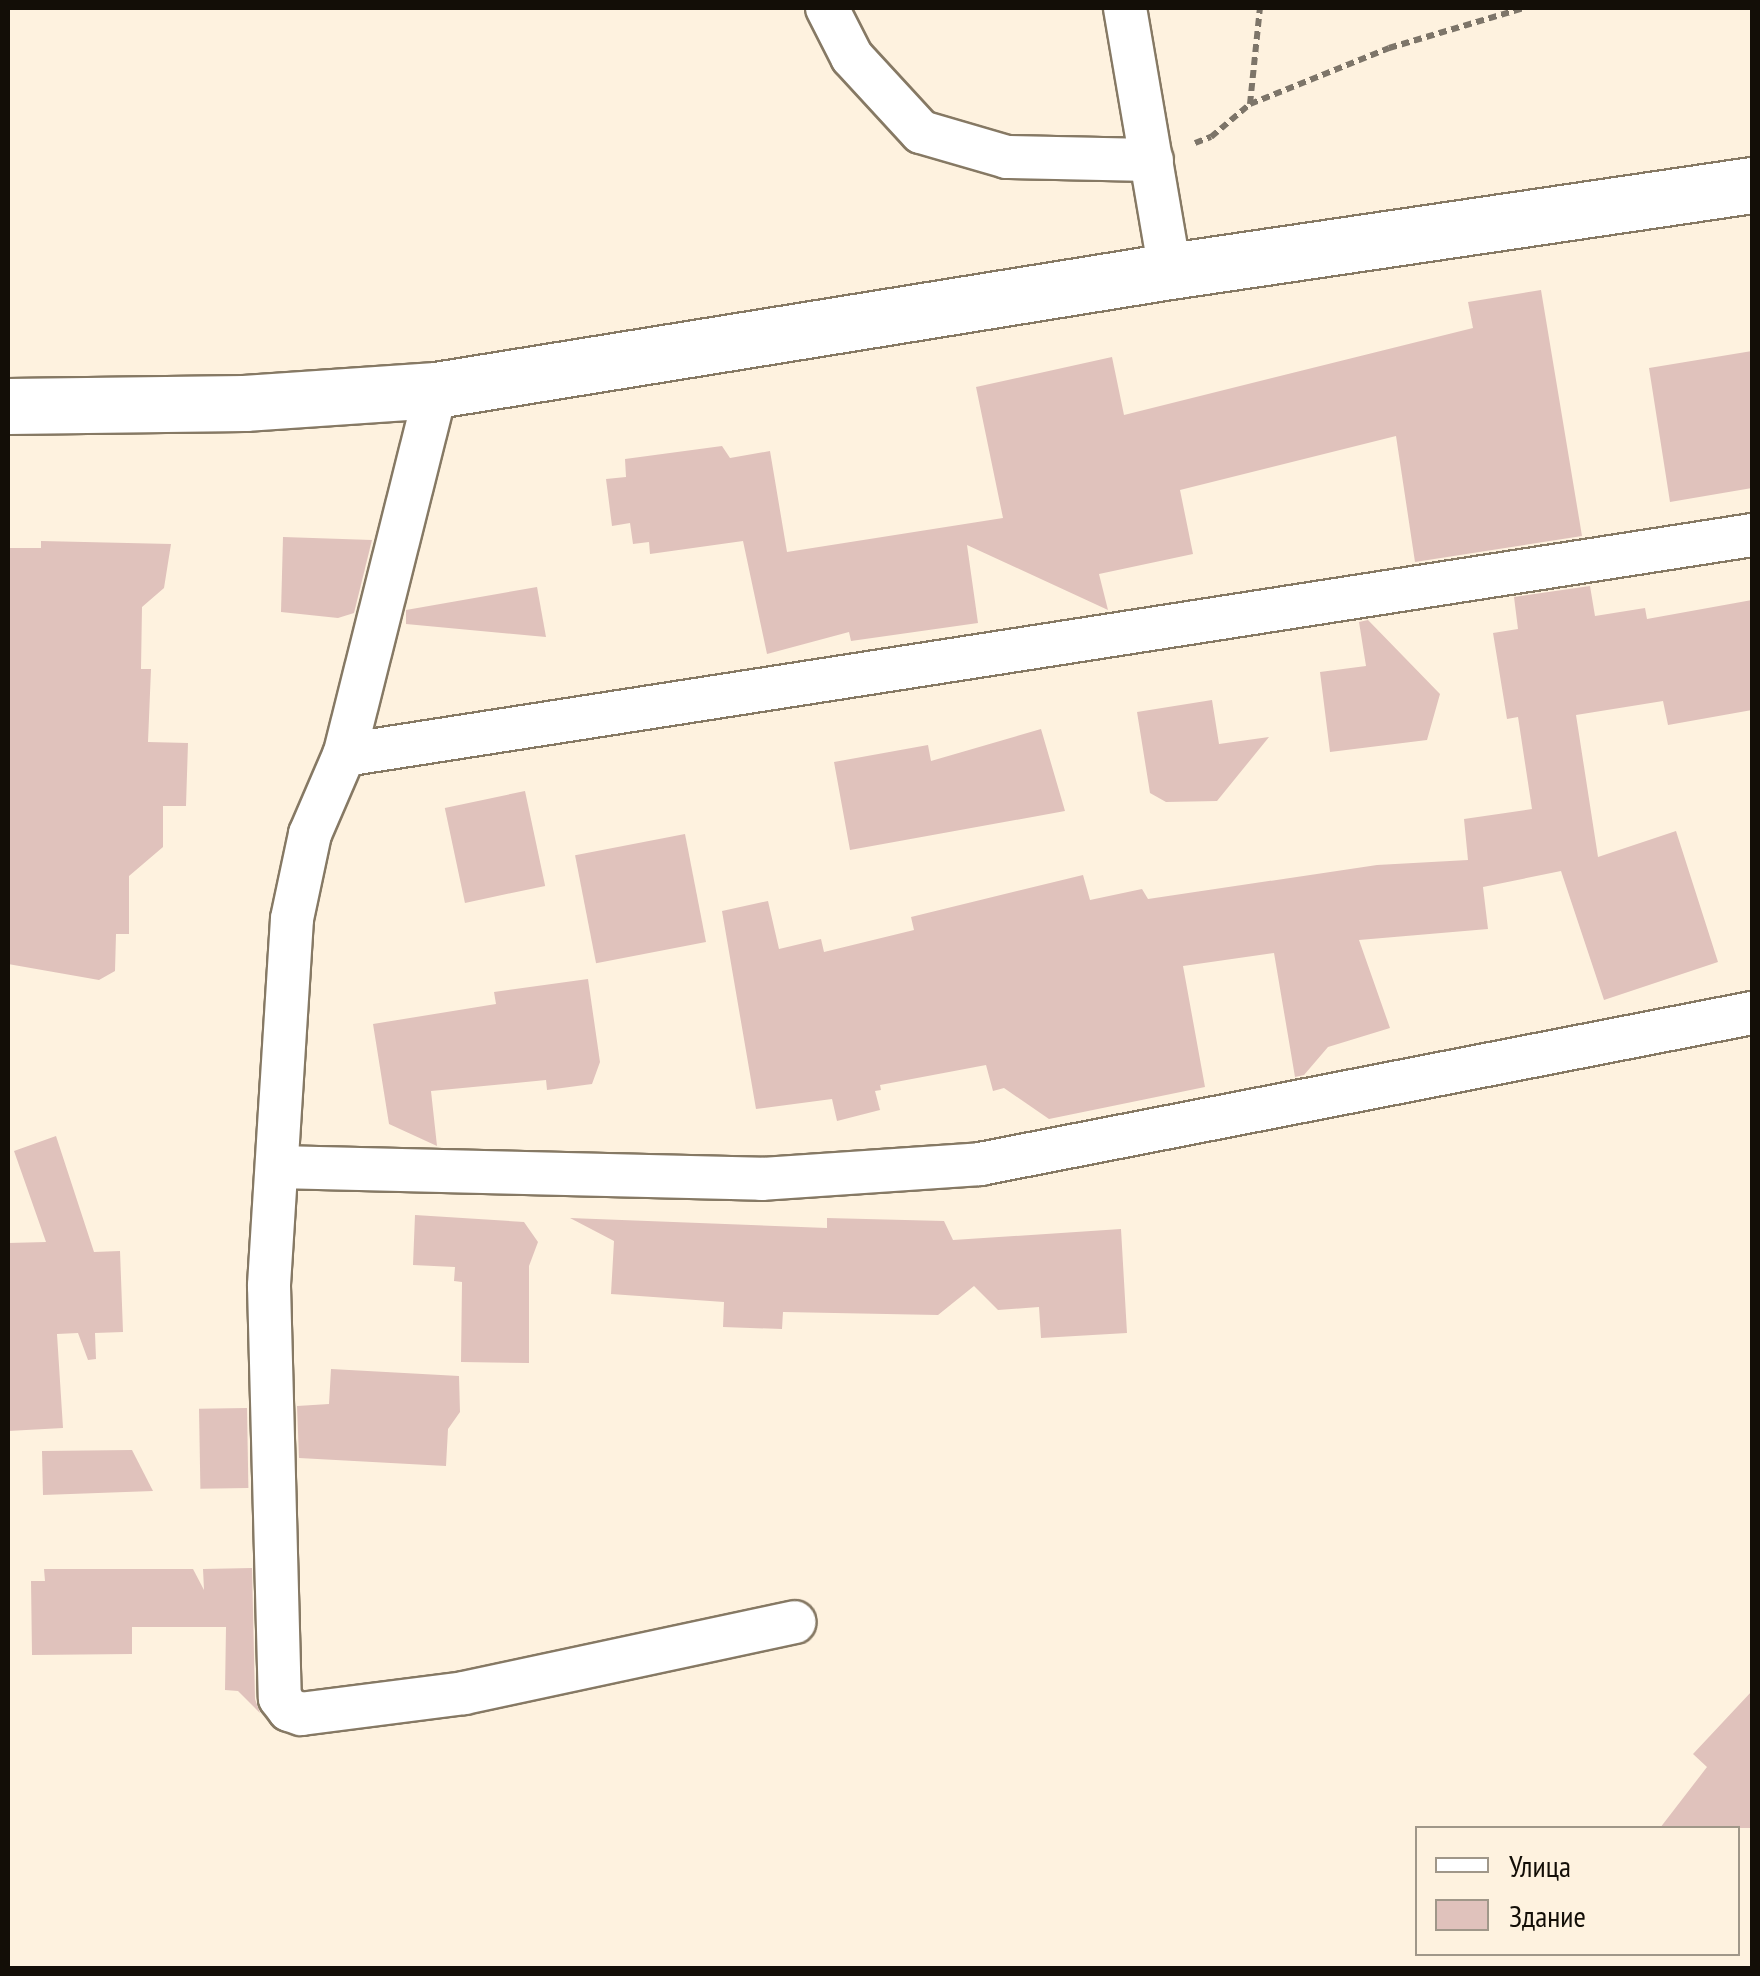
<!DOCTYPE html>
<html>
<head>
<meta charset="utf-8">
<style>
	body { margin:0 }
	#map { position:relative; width:1760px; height:1976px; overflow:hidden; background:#fef2df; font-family:"PT Sans Narrow",sans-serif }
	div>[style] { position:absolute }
	.building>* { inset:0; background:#e0c2bc; transform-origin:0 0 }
	.path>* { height:6px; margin-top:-3px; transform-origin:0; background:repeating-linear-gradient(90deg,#7d7569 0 8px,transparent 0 13px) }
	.roads { filter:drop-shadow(2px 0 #867964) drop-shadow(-2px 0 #867964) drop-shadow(0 2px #867964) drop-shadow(0 -2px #867964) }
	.street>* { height:42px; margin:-21px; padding:0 21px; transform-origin:21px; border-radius:21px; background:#fff }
	.secondary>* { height:55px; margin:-27.5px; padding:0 27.5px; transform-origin:27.5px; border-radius:27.5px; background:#fff }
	span { translate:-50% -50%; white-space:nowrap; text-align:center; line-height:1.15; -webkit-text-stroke:8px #fef2df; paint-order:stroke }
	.frame { position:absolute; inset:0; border:10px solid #130e07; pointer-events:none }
	.legend { position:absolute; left:1415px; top:1826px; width:325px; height:130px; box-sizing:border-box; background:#fef2df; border:2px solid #a09789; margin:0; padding:12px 18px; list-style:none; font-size:30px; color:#130e07 }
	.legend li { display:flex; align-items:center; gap:20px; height:50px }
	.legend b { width:50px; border:2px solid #a09789 }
</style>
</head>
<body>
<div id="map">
	<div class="building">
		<i style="clip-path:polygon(1541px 290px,1582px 536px,1415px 562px,1396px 436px,1180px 490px,1193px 554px,1099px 574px,1108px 610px,967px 545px,978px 623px,851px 641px,849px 632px,767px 654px,743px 541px,650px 554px,649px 542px,633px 544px,630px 523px,612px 526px,606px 479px,626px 477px,625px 459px,722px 446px,730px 458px,770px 451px,787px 552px,1003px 518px,976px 387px,1112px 357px,1124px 415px,1473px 328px,1468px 302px)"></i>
		<i style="clip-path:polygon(1752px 351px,1752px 488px,1670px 502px,1649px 368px)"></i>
		<i style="clip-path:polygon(283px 537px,372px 540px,354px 613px,338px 618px,281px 612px)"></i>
		<i style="clip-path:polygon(41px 541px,171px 544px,164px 588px,142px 607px,141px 669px,151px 669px,148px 742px,188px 743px,186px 806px,163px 806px,163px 847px,129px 876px,129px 934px,116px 934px,115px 971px,99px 980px,8px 964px,8px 548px,41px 548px)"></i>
		<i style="clip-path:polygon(1590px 586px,1595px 616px,1645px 608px,1647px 619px,1752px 600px,1752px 710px,1668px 725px,1663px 701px,1576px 715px,1598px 857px,1676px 831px,1718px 962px,1604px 1000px,1561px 871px,1483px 887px,1488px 929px,1359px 940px,1390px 1028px,1328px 1047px,1304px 1075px,1295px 1077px,1274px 953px,1183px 966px,1205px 1087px,1049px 1119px,1004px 1088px,993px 1091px,986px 1065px,880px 1085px,881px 1090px,875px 1091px,880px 1110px,837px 1121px,832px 1099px,756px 1109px,722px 911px,768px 901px,779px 949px,821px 939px,824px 952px,914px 930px,911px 917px,1083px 875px,1090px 900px,1142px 889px,1148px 899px,1377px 865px,1468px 860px,1464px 819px,1532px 809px,1518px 717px,1507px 719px,1493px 633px,1518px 629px,1514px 597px)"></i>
		<i style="clip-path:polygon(537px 587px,546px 637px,406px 624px,406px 610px)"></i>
		<i style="clip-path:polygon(1368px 620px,1440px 694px,1427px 740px,1330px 752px,1320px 672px,1366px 666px,1359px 622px)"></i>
		<i style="clip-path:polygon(1212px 700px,1219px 744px,1269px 737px,1217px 801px,1166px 802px,1150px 793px,1137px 712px)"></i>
		<i style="clip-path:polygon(1041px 729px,1065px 811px,850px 850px,834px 762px,928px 745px,931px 761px)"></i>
		<i style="left:525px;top:791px;width:97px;height:82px;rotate:78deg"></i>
		<i style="left:685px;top:834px;width:110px;height:112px;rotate:79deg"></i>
		<i style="clip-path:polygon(588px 979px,600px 1062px,592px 1084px,547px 1090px,546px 1080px,431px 1091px,437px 1146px,389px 1124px,373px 1024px,496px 1004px,494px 992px)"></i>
		<i style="clip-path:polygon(56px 1136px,94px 1252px,120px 1251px,123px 1332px,95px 1333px,96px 1359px,88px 1360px,78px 1333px,57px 1334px,63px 1428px,8px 1431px,8px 1243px,46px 1242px,14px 1151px)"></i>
		<i style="clip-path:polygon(415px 1215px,524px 1222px,538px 1242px,529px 1266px,529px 1363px,461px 1362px,462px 1282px,454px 1281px,455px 1267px,413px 1265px)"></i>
		<i style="clip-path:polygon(570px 1218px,827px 1228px,827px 1218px,944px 1221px,953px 1240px,1121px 1229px,1127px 1333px,1041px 1338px,1039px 1307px,998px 1310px,974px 1286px,938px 1315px,783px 1312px,782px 1329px,723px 1327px,724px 1302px,611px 1294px,614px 1241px)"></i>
		<i style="clip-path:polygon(331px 1369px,459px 1376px,460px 1412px,448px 1429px,446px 1466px,299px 1458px,297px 1406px,329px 1404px)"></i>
		<i style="left:247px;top:1408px;width:80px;height:48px;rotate:89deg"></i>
		<i style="clip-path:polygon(132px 1450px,153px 1491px,43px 1495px,42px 1451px)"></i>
		<i style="clip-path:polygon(252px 1568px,255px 1699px,260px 1713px,238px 1691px,225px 1690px,226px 1627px,132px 1627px,132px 1654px,32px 1655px,31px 1581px,45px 1581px,44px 1569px,193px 1569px,204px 1590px,203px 1569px)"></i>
		<i style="clip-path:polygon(1752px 1691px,1752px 1828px,1660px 1828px,1707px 1767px,1693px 1754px)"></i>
	</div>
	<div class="path">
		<i style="left:1250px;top:104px;width:150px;rotate:-21.9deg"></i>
		<i style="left:1389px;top:48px;width:141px;rotate:-16.5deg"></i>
		<i style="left:1195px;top:143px;width:17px;rotate:-21deg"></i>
		<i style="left:1211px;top:137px;width:51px;rotate:-40.2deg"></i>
		<i style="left:1250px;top:104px;width:97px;rotate:-84.1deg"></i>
	</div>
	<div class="roads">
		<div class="street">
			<i style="left:827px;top:8px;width:55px;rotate:63deg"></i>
			<i style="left:852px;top:57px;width:102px;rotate:47.4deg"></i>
			<i style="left:921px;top:132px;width:90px;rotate:16.2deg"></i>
			<i style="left:1007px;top:157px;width:145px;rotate:1.2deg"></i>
			<i style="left:1125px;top:8px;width:267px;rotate:80.3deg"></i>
			<i style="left:436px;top:390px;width:376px;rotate:104.1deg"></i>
			<i style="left:344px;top:755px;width:86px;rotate:113.3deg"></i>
			<i style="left:310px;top:834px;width:87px;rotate:102deg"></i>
			<i style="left:292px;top:919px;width:368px;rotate:93.6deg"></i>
			<i style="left:269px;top:1286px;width:412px;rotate:88.5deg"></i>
			<i style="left:280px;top:1698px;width:15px;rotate:53deg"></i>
			<i style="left:289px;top:1710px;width:13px;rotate:18deg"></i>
			<i style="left:301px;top:1714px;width:164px;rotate:-7.3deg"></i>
			<i style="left:464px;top:1693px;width:338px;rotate:-12.1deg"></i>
			<i style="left:344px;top:755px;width:1425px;rotate:-8.88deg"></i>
			<i style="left:277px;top:1167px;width:485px;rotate:1.4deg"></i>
			<i style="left:762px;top:1179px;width:219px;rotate:-3.9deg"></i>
			<i style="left:980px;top:1164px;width:787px;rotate:-11.07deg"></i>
		</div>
		<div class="secondary">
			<i style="left:8px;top:406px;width:236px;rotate:-0.7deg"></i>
			<i style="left:244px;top:403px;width:192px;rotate:-3.9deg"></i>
			<i style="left:436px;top:390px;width:744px;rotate:-9.21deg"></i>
			<i style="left:1170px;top:271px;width:588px;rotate:-8.41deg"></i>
		</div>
	</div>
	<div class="frame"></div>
	<ul class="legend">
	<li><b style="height:12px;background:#fff"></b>Улица</li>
	<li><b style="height:28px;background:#e0c2bc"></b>Здание</li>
	</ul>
</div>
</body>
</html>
